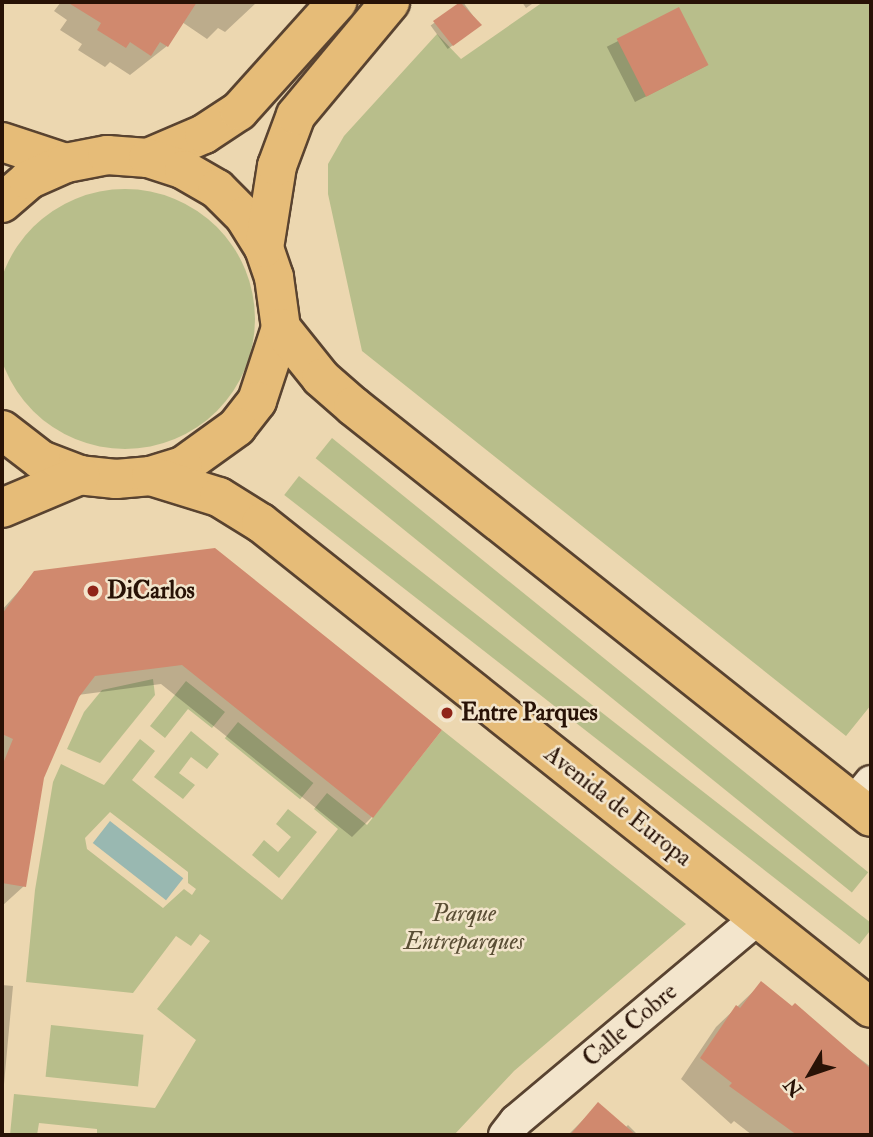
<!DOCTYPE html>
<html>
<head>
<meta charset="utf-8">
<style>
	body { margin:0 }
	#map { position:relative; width:873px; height:1137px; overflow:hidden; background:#ecd7b0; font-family:"IM FELL Double Pica",serif }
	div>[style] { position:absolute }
	.green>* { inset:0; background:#b8be8b; transform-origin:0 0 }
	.round { border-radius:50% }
	.water>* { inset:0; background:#99b8b1; transform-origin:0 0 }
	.shadow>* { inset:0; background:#0003; transform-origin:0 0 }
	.building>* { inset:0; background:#d0896e; transform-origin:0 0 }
	.roads { filter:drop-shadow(2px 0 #594330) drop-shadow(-2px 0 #594330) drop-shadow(0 2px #594330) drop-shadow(0 -2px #594330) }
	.street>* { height:32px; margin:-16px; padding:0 16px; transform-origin:16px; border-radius:16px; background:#f3e5cc }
	.primary>* { height:38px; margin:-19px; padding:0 19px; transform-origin:19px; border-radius:19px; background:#e6bc78 }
	.dots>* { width:19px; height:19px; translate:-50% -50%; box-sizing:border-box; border:4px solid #f3e5cc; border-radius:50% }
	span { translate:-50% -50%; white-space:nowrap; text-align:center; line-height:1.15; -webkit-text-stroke:5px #f3e5cc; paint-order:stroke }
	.poi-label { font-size:24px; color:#281206; font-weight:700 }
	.left { translate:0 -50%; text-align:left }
	.street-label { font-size:24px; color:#281206 }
	.park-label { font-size:24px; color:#5a4e35; font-style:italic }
	.frame { position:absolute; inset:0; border:4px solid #281206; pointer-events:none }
	.north { position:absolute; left:775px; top:1039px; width:70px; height:70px; -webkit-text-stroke:5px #f3e5cc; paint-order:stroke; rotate:231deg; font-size:19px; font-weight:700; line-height:28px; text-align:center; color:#281206 }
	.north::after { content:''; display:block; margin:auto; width:24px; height:32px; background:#281206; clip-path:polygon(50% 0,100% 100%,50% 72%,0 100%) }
</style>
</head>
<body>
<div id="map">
	<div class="green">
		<i style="clip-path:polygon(543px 2px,871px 2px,871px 705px,846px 736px,362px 351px,328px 194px,328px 164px,344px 136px,437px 34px,461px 59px)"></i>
		<i class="round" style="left:-5px;top:189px;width:260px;height:260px"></i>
		<i style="left:332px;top:438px;width:690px;height:26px;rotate:39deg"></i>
		<i style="left:299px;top:476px;width:730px;height:24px;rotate:38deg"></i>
		<i style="clip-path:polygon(153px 679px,155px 695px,100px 763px,67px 749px,84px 712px,102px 690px)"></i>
		<i style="clip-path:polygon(186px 681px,225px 712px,212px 728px,188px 709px,165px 738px,150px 726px)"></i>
		<i style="left:238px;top:722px;width:97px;height:21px;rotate:39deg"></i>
		<i style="clip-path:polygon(evenodd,442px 730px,686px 924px,514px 1071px,454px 1135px,97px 1135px,97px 1129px,39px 1123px,37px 1135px,10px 1135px,14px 1094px,155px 1108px,196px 1040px,157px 1009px,210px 941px,200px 934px,191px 946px,176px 936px,133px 993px,26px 982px,35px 890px,53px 782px,61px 764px,104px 785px,140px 739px,155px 751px,132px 780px,282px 900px,338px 829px,314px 809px,327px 793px,367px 825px,442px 730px,110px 812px,188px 872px,188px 883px,196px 889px,192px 895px,184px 889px,163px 908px,87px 849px,85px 838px,110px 812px)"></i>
		<i style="clip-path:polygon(191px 731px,219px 754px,207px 769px,191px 757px,179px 773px,195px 785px,183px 799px,154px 777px)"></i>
		<i style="clip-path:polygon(288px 809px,317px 832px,279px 878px,252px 855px,264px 840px,278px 852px,291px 837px,276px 824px)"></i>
		<i style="left:51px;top:1025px;width:93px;height:52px;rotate:6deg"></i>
	</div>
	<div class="water">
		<i style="left:110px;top:821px;width:93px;height:28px;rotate:38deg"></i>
	</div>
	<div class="shadow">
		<i style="clip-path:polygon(61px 2px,257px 2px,225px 32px,218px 28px,207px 39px,182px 22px,167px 46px,130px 75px,110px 62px,105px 67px,78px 50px,82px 44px,60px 30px,67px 20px,54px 11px)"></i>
		<i style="left:463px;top:2px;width:29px;height:40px;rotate:54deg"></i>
		<i style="clip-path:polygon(522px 2px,535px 2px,526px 8px)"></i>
		<i style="left:679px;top:10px;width:62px;height:81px;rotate:63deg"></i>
		<i style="clip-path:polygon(215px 550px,372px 817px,352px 837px,161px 684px,78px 695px,43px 777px,24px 886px,2px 906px,2px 610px,35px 573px)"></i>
		<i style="clip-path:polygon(761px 984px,871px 1067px,871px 1135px,752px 1135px,734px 1121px,731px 1124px,681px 1079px,716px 1027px)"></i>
		<i style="clip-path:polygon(2px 985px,13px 986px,2px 1106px)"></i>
		<i style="clip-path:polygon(598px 1105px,625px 1128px,628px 1125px,638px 1135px,568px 1135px)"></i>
	</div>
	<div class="building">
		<i style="clip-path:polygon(67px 2px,197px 2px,168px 47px,160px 42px,151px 56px,130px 42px,126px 48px,97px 30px,101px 23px)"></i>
		<i style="clip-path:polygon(460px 2px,482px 25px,453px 46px,433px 21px)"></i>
		<i style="left:679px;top:7px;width:65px;height:70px;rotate:63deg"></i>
		<i style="clip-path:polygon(215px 548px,442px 730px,373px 818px,182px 665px,95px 676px,79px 697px,44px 778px,26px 887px,2px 883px,2px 766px,13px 739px,2px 734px,2px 614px,34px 571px)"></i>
		<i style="clip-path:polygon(761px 981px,792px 1006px,795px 1003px,871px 1069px,871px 1135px,797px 1135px,729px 1086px,732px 1083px,700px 1058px,736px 1005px,740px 1008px)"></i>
		<i style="clip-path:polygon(598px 1102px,636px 1135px,570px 1135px)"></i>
	</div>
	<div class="roads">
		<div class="street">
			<i style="left:854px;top:803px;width:27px;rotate:-51deg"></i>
			<i style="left:505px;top:1135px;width:18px;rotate:-52deg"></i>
			<i style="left:516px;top:1121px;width:316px;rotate:-40deg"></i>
		</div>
		<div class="primary">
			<i style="left:2px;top:142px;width:67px;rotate:18.2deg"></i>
			<i style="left:148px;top:158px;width:61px;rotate:-23.2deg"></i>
			<i style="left:204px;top:134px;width:42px;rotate:-33.3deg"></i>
			<i style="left:239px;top:111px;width:147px;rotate:-48deg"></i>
			<i style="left:2px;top:203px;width:35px;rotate:-41deg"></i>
			<i style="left:28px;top:180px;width:42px;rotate:-24.1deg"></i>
			<i style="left:66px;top:163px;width:42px;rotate:-11deg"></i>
			<i style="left:107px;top:155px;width:41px;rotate:4.2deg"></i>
			<i style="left:148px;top:158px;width:38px;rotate:18deg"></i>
			<i style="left:184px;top:170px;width:38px;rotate:30deg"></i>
			<i style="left:217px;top:189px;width:38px;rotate:45deg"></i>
			<i style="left:244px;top:216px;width:38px;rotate:58deg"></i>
			<i style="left:264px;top:248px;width:31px;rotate:71deg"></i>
			<i style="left:274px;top:277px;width:51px;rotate:82.2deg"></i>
			<i style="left:281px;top:328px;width:77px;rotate:108.2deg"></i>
			<i style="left:257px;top:401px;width:33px;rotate:128deg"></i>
			<i style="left:237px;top:427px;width:67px;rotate:144.2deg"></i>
			<i style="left:183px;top:466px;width:34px;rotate:163deg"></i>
			<i style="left:151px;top:476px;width:35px;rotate:175deg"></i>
			<i style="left:116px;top:479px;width:36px;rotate:-174deg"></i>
			<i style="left:80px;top:475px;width:42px;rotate:-159deg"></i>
			<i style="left:41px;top:460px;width:49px;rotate:-142.4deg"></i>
			<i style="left:264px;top:248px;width:83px;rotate:-81deg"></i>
			<i style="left:277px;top:166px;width:54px;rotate:-69.6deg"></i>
			<i style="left:296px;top:115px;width:147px;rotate:-50.2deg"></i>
			<i style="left:281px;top:328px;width:64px;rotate:51.3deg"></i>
			<i style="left:321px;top:378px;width:43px;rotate:41.2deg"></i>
			<i style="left:353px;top:406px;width:661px;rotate:38.43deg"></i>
			<i style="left:151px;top:476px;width:71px;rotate:17.2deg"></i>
			<i style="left:219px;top:497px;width:49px;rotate:31.8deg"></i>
			<i style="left:261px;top:523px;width:779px;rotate:38.49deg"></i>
			<i style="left:2px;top:508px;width:85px;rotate:-22.9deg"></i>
		</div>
	</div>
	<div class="dots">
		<i style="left:93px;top:591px;background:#8f2418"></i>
		<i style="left:447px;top:713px;background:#8f2418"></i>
	</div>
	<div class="poi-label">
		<span class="left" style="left:107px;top:591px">DiCarlos</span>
		<span class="left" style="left:461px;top:713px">Entre Parques</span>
	</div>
	<div class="street-label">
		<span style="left:618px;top:806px;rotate:38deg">Avenida de Europa</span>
		<span style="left:630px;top:1025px;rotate:-40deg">Calle Cobre</span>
	</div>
	<div class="park-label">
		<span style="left:464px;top:928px">Parque<br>Entreparques</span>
	</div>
	<div class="frame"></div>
	<div class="north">N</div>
</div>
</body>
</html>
